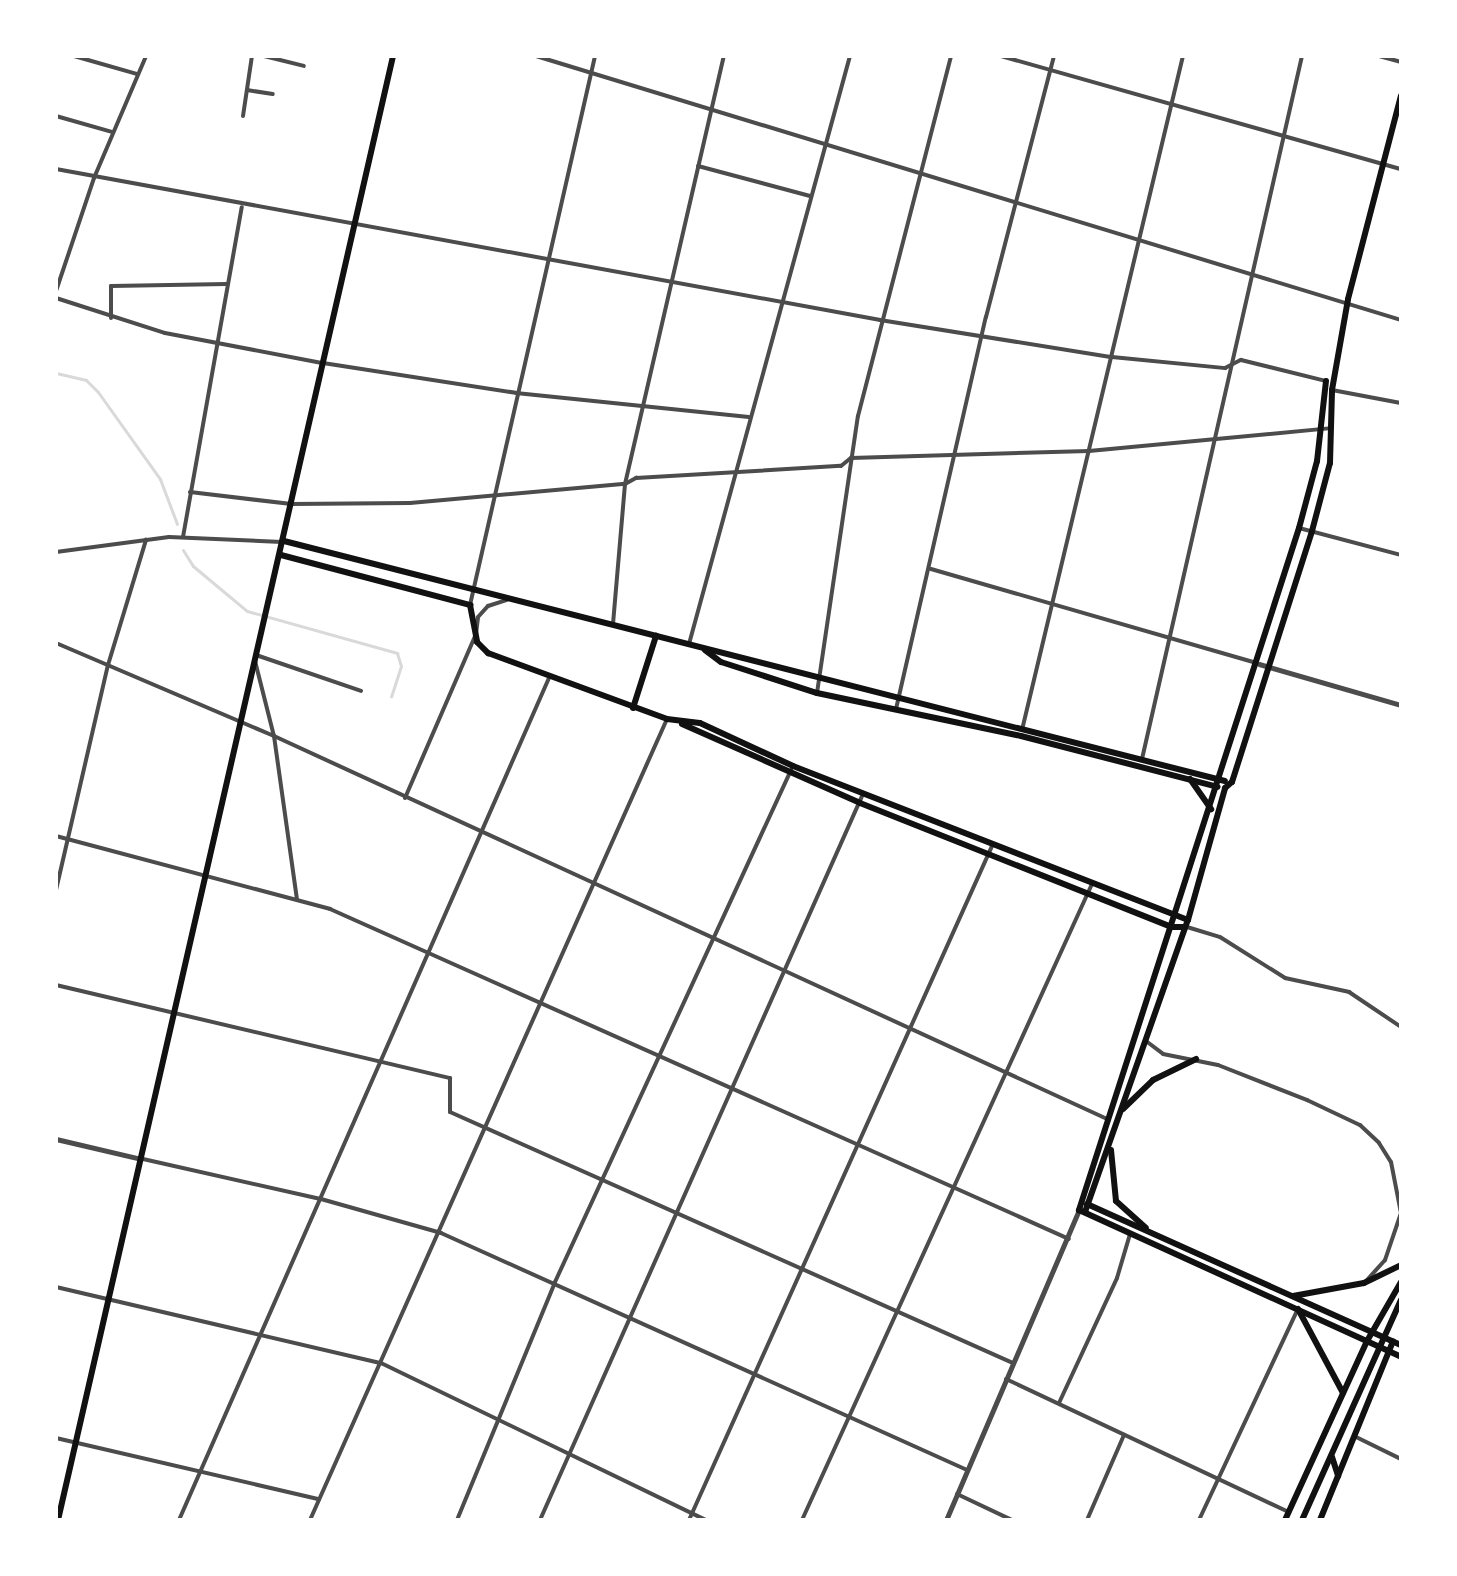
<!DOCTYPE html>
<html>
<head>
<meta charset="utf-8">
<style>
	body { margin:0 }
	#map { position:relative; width:1457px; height:1576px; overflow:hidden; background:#fff; font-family:"Noto Serif",serif }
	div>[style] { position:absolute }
	.stream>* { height:3px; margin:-1.5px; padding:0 1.5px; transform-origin:1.5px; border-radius:1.5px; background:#d9d9d9 }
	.minor>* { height:4px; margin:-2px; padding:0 2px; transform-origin:2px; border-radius:2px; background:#4c4c4c }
	.tertiary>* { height:5px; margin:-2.5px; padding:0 2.5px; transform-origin:2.5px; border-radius:2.5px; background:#4c4c4c }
	.secondary>* { height:6px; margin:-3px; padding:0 3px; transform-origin:3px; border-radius:3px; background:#111 }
	.primary>* { height:6px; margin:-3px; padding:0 3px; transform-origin:3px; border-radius:3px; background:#111 }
	.trunk>* { height:6px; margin:-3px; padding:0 3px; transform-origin:3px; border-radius:3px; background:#111 }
	span { translate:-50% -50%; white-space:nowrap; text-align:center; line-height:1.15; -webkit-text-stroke:7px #fff; paint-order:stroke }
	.frame { position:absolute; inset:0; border:58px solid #fff; pointer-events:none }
</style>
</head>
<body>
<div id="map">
	<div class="stream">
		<i style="left:56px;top:373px;width:31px;rotate:13deg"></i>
		<i style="left:86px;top:380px;width:17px;rotate:45deg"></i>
		<i style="left:98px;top:392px;width:107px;rotate:54.5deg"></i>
		<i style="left:160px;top:479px;width:48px;rotate:69.3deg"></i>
		<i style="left:183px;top:550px;width:19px;rotate:58deg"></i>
		<i style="left:193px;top:566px;width:70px;rotate:39.8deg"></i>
		<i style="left:247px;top:611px;width:156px;rotate:15.6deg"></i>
		<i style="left:397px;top:653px;width:14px;rotate:73deg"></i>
		<i style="left:401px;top:666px;width:32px;rotate:108deg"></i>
	</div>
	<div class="minor">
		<i style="left:74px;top:56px;width:66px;rotate:15.9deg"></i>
		<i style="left:264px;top:56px;width:41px;rotate:14deg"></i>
		<i style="left:536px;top:56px;width:904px;rotate:16.97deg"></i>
		<i style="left:1001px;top:56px;width:416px;rotate:15.8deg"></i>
		<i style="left:1379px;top:56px;width:23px;rotate:15deg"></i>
		<i style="left:247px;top:90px;width:26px;rotate:9deg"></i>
		<i style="left:56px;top:116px;width:58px;rotate:15.9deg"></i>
		<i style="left:243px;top:116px;width:61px;rotate:-81.5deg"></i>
		<i style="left:698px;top:166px;width:116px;rotate:15deg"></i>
		<i style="left:56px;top:169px;width:838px;rotate:10.38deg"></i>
		<i style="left:880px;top:320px;width:235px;rotate:9.1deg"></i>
		<i style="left:1112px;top:357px;width:114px;rotate:5.6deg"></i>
		<i style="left:1225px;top:368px;width:18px;rotate:-27deg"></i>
		<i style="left:1241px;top:360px;width:88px;rotate:13.9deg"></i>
		<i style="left:56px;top:291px;width:119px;rotate:-71.4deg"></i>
		<i style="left:94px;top:178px;width:133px;rotate:-66.9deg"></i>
		<i style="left:56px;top:298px;width:114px;rotate:17.8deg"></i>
		<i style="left:165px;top:333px;width:161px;rotate:10.8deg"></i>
		<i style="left:323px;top:363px;width:195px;rotate:8.8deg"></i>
		<i style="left:516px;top:393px;width:234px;rotate:5.9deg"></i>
		<i style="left:111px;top:318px;width:32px;rotate:-90deg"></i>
		<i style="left:111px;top:286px;width:116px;rotate:-1deg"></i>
		<i style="left:1332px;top:390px;width:70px;rotate:10.7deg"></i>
		<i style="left:190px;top:492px;width:102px;rotate:6.8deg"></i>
		<i style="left:291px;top:504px;width:119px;rotate:-0.5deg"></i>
		<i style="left:410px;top:503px;width:216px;rotate:-5.1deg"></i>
		<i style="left:625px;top:484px;width:13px;rotate:-29deg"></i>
		<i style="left:636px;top:478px;width:205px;rotate:-3.4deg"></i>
		<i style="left:841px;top:466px;width:13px;rotate:-39deg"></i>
		<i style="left:851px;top:458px;width:238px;rotate:-1.7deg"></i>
		<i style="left:1089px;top:451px;width:243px;rotate:-5.4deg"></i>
		<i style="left:1299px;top:528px;width:106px;rotate:14.8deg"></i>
		<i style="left:183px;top:537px;width:335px;rotate:-79.9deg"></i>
		<i style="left:56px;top:552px;width:114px;rotate:-7.6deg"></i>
		<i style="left:169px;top:537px;width:113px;rotate:2.5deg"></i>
		<i style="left:931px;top:569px;width:338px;rotate:16.1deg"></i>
		<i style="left:470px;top:605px;width:563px;rotate:-77.17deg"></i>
		<i style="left:613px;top:624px;width:141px;rotate:-85.1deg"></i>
		<i style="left:625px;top:484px;width:439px;rotate:-77deg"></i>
		<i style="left:56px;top:643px;width:237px;rotate:23.1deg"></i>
		<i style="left:274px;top:736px;width:917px;rotate:24.69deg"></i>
		<i style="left:689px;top:644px;width:610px;rotate:-74.69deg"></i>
		<i style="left:256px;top:655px;width:111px;rotate:18.9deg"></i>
		<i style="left:255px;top:661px;width:77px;rotate:75.8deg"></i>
		<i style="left:274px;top:736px;width:165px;rotate:82deg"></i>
		<i style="left:817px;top:693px;width:280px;rotate:-81.6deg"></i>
		<i style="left:858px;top:416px;width:372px;rotate:-75.5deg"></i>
		<i style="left:896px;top:709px;width:402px;rotate:-77.1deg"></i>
		<i style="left:986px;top:317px;width:270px;rotate:-75.4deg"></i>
		<i style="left:1022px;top:730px;width:693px;rotate:-76.57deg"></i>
		<i style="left:1142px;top:759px;width:721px;rotate:-77.18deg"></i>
		<i style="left:405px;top:798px;width:179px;rotate:-66.6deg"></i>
		<i style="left:476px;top:634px;width:17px;rotate:-83deg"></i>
		<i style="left:478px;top:617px;width:15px;rotate:-48deg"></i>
		<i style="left:488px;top:606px;width:20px;rotate:-18deg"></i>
		<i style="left:56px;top:836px;width:284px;rotate:14.9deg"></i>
		<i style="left:330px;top:909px;width:809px;rotate:24.06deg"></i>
		<i style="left:56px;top:890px;width:231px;rotate:-77deg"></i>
		<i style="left:108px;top:665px;width:131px;rotate:-73.1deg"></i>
		<i style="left:1187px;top:927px;width:34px;rotate:17deg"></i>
		<i style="left:1220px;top:937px;width:77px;rotate:32.2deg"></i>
		<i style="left:1285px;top:978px;width:66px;rotate:12.3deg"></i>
		<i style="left:1349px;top:992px;width:63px;rotate:33.9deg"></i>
		<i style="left:56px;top:985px;width:405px;rotate:13.3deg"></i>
		<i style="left:450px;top:1078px;width:34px;rotate:90deg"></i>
		<i style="left:450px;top:1112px;width:616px;rotate:24.03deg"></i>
		<i style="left:1146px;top:1041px;width:21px;rotate:37deg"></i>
		<i style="left:1163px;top:1054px;width:56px;rotate:11.3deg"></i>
		<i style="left:1218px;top:1065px;width:96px;rotate:21.5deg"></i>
		<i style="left:1307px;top:1100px;width:59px;rotate:25.3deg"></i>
		<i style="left:1360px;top:1125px;width:26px;rotate:43deg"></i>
		<i style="left:1379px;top:1143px;width:22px;rotate:58deg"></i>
		<i style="left:1391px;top:1162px;width:52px;rotate:78.9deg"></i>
		<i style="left:1401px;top:1213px;width:50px;rotate:108.8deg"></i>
		<i style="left:1385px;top:1260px;width:28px;rotate:132deg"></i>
		<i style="left:143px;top:1159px;width:182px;rotate:12.7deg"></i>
		<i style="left:321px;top:1199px;width:125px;rotate:15.8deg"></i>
		<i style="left:441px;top:1233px;width:577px;rotate:24.25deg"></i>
		<i style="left:56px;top:1287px;width:334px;rotate:13.2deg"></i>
		<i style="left:381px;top:1363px;width:361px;rotate:25.8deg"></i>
		<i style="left:1006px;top:1379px;width:313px;rotate:25.2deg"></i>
		<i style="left:1059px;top:1403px;width:138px;rotate:-65.1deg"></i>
		<i style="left:1117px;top:1278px;width:46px;rotate:-73.5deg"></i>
		<i style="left:1354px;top:1436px;width:52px;rotate:26.1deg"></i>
		<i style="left:56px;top:1438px;width:270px;rotate:13.1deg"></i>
		<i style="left:957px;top:1494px;width:61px;rotate:25.3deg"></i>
		<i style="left:179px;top:1520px;width:920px;rotate:-66.28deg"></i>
		<i style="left:310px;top:1520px;width:877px;rotate:-65.98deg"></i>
		<i style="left:457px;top:1520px;width:257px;rotate:-67.6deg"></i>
		<i style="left:555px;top:1282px;width:564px;rotate:-65.25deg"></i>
		<i style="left:540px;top:1520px;width:795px;rotate:-66.02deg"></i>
		<i style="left:689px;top:1520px;width:741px;rotate:-65.79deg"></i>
		<i style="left:802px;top:1520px;width:699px;rotate:-65.49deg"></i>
		<i style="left:1087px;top:1520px;width:93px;rotate:-66.5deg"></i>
		<i style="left:1199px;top:1520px;width:231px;rotate:-64.9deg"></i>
	</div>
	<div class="tertiary">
		<i style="left:1259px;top:664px;width:148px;rotate:16.1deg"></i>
		<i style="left:56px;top:1139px;width:87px;rotate:13.2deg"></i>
		<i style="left:946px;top:1520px;width:337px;rotate:-66.8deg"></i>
	</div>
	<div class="secondary">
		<i style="left:1326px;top:381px;width:81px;rotate:96.4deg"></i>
		<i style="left:1317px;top:461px;width:69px;rotate:105deg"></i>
		<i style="left:1299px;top:528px;width:717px;rotate:107.88deg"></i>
		<i style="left:1079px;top:1210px;width:354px;rotate:24.5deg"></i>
		<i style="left:284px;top:541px;width:971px;rotate:14.31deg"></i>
		<i style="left:281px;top:555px;width:196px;rotate:14.8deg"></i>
		<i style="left:470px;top:605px;width:38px;rotate:79deg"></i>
		<i style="left:477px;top:642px;width:16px;rotate:45deg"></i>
		<i style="left:488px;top:653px;width:191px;rotate:20.2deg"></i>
		<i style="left:667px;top:719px;width:33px;rotate:7deg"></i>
		<i style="left:700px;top:723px;width:102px;rotate:24.8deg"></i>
		<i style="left:793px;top:766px;width:424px;rotate:21.3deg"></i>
		<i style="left:705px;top:650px;width:20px;rotate:37deg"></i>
		<i style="left:721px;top:662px;width:101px;rotate:17.9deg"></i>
		<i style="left:817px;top:693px;width:208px;rotate:11.9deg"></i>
		<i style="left:1021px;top:736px;width:203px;rotate:14.5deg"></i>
		<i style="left:633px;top:708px;width:76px;rotate:-72.3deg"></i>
		<i style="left:682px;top:724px;width:195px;rotate:23.9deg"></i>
		<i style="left:860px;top:803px;width:335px;rotate:21.7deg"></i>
		<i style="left:1171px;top:927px;width:14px"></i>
		<i style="left:1190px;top:779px;width:37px;rotate:55deg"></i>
		<i style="left:1123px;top:1109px;width:42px;rotate:-44deg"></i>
		<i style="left:1153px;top:1080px;width:48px;rotate:-26deg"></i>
		<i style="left:1111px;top:1150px;width:51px;rotate:84.4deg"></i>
		<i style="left:1116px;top:1201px;width:40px;rotate:42deg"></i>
		<i style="left:1087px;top:1204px;width:344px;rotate:24.2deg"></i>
		<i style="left:1085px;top:1212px;width:310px;rotate:-70.6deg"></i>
		<i style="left:1188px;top:920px;width:137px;rotate:-74.3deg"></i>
		<i style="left:1225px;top:788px;width:9px;rotate:-41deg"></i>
		<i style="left:1232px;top:782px;width:263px;rotate:-72.3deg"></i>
		<i style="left:1312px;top:531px;width:70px;rotate:-75.2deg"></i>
		<i style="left:1330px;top:463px;width:73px;rotate:-88.4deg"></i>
		<i style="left:1332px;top:390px;width:92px;rotate:-80deg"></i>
		<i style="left:1348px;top:299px;width:210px;rotate:-75.4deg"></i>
		<i style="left:58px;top:1520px;width:1502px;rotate:-77.11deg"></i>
	</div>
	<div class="primary">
		<i style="left:1298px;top:1309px;width:95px;rotate:61.8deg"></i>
		<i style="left:1285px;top:1520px;width:197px;rotate:-65.4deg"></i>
		<i style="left:1367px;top:1341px;width:68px;rotate:-60deg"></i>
		<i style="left:1320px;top:1520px;width:193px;rotate:-67.8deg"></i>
	</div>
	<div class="trunk">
		<i style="left:1293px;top:1296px;width:72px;rotate:-10.4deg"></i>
		<i style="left:1364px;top:1283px;width:41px;rotate:-25.9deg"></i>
		<i style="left:1332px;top:1457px;width:20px;rotate:72deg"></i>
		<i style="left:1302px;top:1520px;width:241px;rotate:-65.8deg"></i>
	</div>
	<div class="frame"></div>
</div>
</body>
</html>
